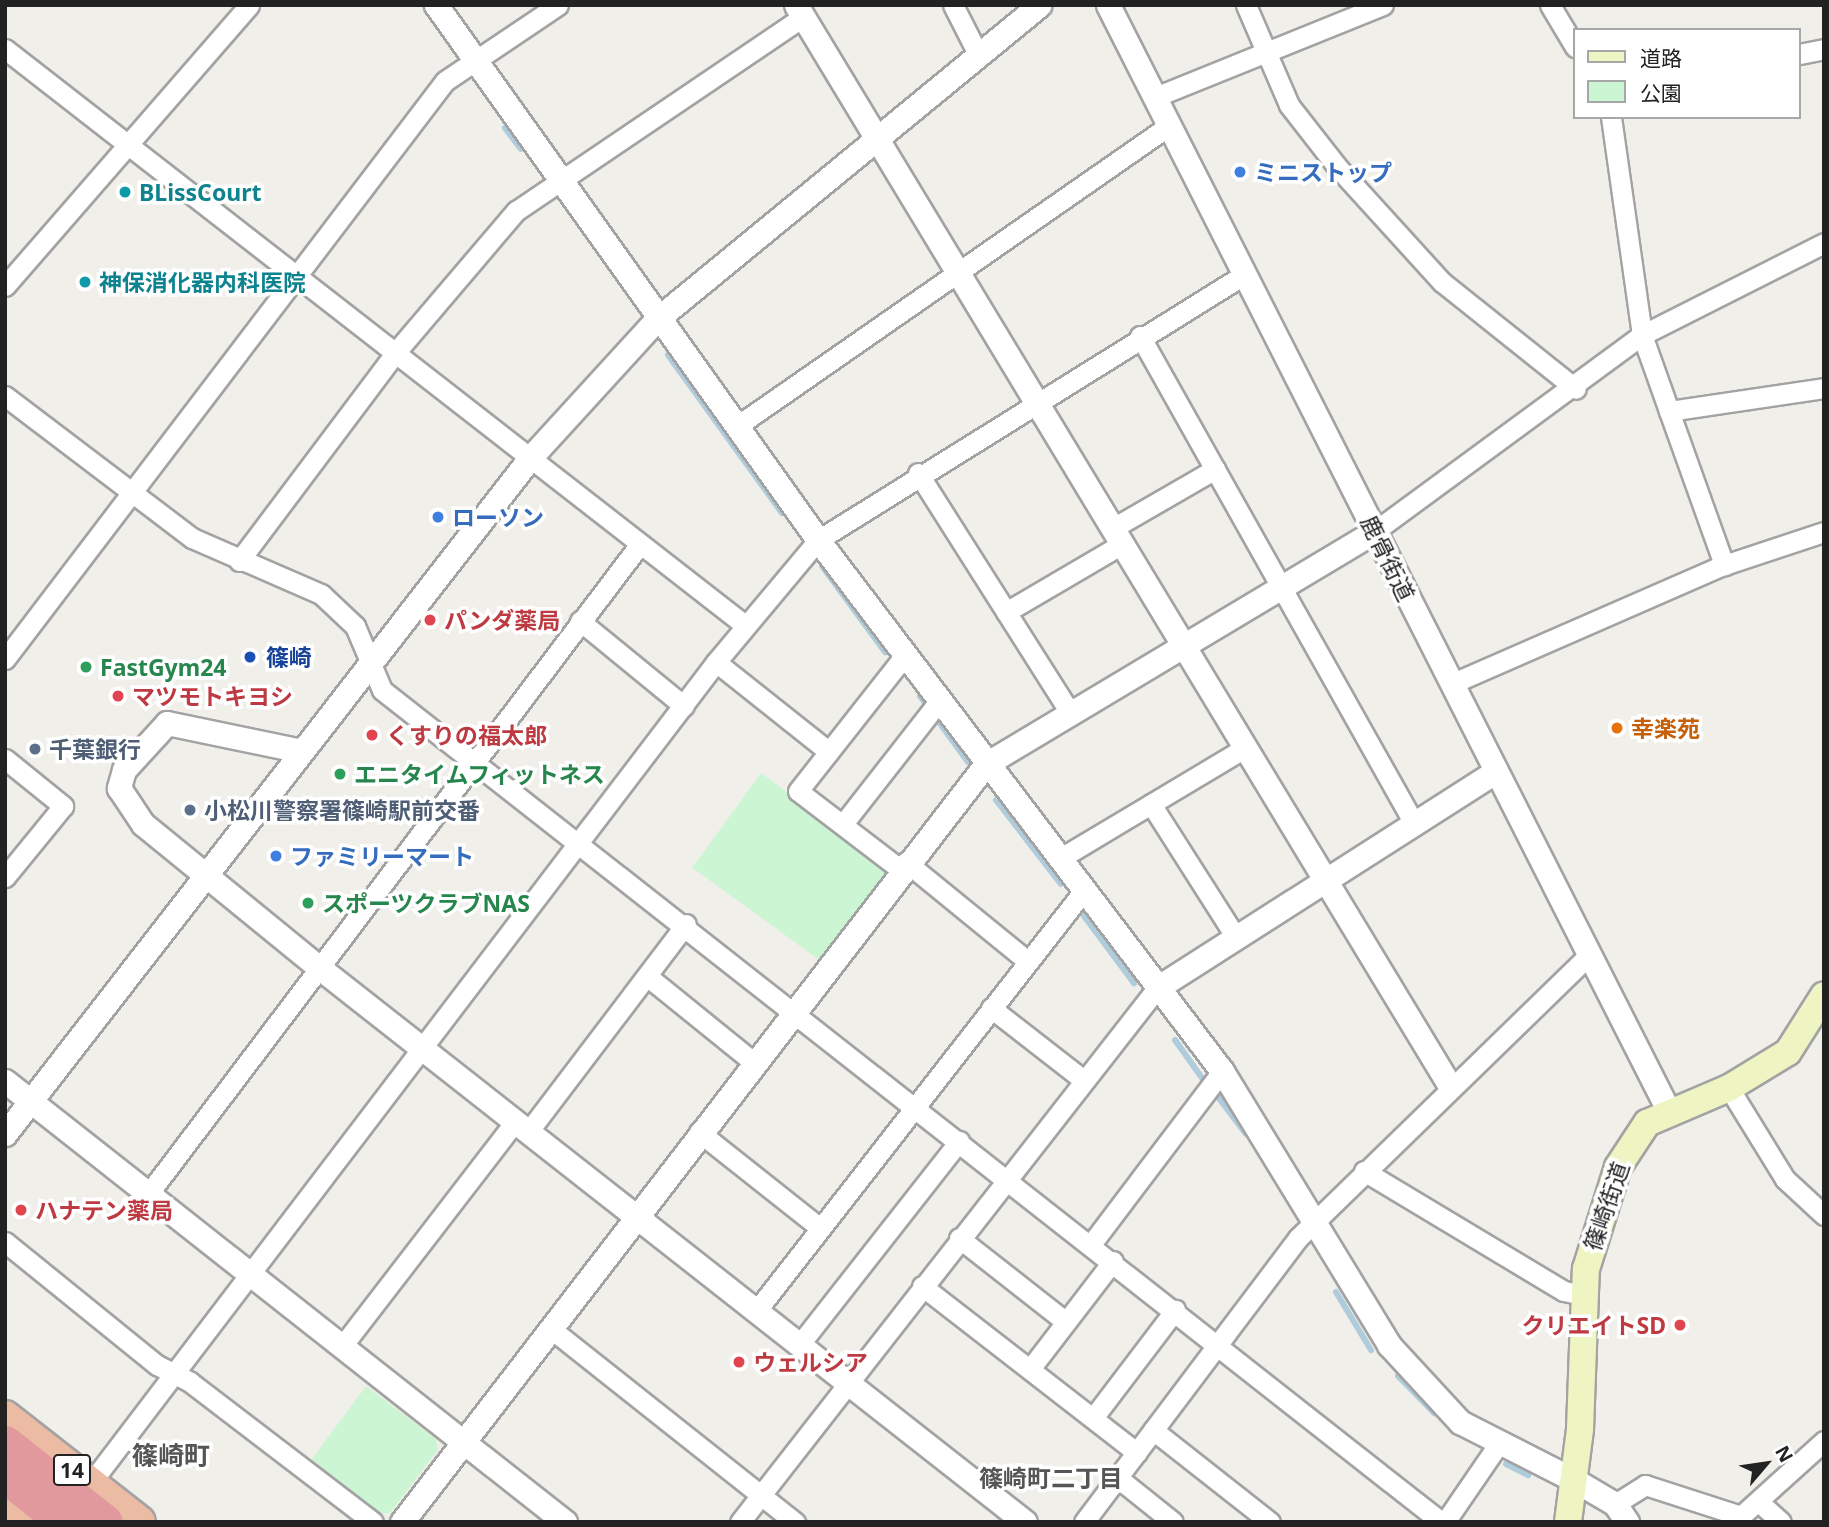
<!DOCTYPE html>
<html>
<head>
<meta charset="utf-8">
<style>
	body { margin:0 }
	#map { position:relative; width:1829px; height:1527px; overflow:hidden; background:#f1efea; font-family:"Noto Sans","Noto Sans JP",sans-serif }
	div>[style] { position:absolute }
	.park>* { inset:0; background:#ccf6d3; transform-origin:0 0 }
	.stream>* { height:6px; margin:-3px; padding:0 3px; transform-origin:3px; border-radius:3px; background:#aeccdb }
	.roads { filter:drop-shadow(2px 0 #a3a3a3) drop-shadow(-2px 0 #a3a3a3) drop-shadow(0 2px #a3a3a3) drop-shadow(0 -2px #a3a3a3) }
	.minor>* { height:19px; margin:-9.5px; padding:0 9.5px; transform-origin:9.5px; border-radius:9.5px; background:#fff }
	.tertiary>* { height:23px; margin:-11.5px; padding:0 11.5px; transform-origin:11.5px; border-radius:11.5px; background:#fff }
	.secondary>* { height:26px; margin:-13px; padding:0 13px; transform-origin:13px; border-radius:13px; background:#eef5c3 }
	.trunk>* { height:32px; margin:-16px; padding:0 16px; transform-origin:16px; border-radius:16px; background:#ebbba4 }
	.motorway>* { height:35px; margin:-17.5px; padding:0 17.5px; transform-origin:17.5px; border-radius:17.5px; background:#e1999e }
	.dots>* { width:19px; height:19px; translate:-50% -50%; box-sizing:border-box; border:4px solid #fff; border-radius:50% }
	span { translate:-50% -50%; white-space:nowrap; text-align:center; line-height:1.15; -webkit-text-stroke:7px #fff; paint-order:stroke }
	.shield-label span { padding:2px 5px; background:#fff; border:2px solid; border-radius:5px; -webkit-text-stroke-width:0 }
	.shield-label { font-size:21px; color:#222; font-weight:700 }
	.shop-label { font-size:23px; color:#366cbe; font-weight:700 }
	.left { translate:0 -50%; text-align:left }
	.culture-label { font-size:23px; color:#0d838f; font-weight:700 }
	.street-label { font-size:23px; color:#222 }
	.health-label { font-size:23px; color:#be3a42; font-weight:700 }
	.right { translate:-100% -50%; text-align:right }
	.transit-label { font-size:23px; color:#164399; font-weight:700 }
	.leisure-label { font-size:23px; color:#27864d; font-weight:700 }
	.food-label { font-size:23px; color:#c56008; font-weight:700 }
	.service-label { font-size:23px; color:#4e5e75; font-weight:700 }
	.neighbourhood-label { font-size:24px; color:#555; font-weight:700 }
	.quarter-label { font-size:26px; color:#555; font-weight:700 }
	.frame { position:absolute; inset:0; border:7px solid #222; pointer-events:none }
	.legend { position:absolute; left:1573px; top:28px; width:228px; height:91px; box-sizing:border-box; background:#fff; border:2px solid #a7a7a7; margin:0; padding:9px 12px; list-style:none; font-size:21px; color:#222 }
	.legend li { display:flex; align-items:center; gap:14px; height:35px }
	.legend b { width:35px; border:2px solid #a7a7a7 }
	.north { position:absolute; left:1731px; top:1429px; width:70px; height:70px; -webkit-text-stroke:5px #fff; paint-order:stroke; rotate:61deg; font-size:19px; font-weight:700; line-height:28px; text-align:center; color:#222 }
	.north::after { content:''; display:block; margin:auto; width:24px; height:32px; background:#222; clip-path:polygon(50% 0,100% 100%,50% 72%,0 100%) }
</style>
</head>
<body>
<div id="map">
	<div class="park">
		<i style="left:761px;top:773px;width:163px;height:117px;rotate:36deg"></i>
		<i style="clip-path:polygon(366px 1386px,436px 1439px,438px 1450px,390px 1513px,379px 1514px,311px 1460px)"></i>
	</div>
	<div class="stream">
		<i style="left:505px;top:128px;width:26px;rotate:53deg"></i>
		<i style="left:668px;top:355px;width:195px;rotate:54.2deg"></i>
		<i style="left:822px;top:566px;width:107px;rotate:53.8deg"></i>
		<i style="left:920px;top:696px;width:82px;rotate:54deg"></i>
		<i style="left:996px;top:800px;width:106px;rotate:52.3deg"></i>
		<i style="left:1084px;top:916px;width:84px;rotate:53.3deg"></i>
		<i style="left:1175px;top:1040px;width:47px;rotate:54.6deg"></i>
		<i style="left:1218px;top:1097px;width:46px;rotate:52.9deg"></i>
		<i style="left:1336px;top:1292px;width:68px;rotate:58.9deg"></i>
		<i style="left:1398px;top:1376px;width:52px;rotate:45.8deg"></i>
		<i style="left:1506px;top:1464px;width:25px;rotate:27deg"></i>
	</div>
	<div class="roads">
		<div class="minor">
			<i style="left:953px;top:5px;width:55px;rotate:63deg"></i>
			<i style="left:1246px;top:5px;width:109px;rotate:66.7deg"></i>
			<i style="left:1289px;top:105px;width:81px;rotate:52deg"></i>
			<i style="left:1339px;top:169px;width:153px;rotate:47.7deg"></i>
			<i style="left:1442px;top:282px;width:171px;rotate:38.6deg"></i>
			<i style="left:1550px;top:5px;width:49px;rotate:59.2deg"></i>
			<i style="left:5px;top:49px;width:938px;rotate:37.9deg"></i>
			<i style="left:1799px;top:54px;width:25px;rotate:-11deg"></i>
			<i style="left:1155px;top:97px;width:246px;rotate:-22deg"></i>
			<i style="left:1611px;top:117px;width:220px;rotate:81.9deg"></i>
			<i style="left:1642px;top:335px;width:81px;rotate:70.4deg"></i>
			<i style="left:1669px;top:411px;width:157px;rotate:-8.4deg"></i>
			<i style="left:5px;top:286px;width:372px;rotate:-49deg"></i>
			<i style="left:1140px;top:336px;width:561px;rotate:60.65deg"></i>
			<i style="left:5px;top:396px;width:235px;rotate:37.2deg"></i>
			<i style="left:192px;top:538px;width:141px;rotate:23.5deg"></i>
			<i style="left:321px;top:594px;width:47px;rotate:43.3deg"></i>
			<i style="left:355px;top:626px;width:69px;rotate:67.1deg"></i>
			<i style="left:382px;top:690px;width:1347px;rotate:38.15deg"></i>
			<i style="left:1669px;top:411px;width:164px;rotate:70.3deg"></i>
			<i style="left:737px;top:426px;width:527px;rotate:-34.81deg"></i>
			<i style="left:918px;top:473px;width:282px;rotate:57.6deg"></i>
			<i style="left:1113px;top:528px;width:118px;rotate:-30deg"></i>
			<i style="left:1375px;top:531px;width:331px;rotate:-36.3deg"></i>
			<i style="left:1642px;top:335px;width:204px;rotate:-26.8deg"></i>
			<i style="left:239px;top:561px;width:260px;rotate:-53.1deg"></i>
			<i style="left:395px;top:353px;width:187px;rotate:-49.6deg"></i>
			<i style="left:516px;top:211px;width:346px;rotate:-34.1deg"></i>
			<i style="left:1006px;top:612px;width:134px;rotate:-30.4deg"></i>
			<i style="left:580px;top:621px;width:134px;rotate:39.3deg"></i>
			<i style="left:5px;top:659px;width:726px;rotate:-52.72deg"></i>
			<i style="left:445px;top:81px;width:136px;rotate:-33.9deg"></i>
			<i style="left:716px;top:662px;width:144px;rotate:38.5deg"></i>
			<i style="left:1451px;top:684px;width:298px;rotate:-23.6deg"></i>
			<i style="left:1724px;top:565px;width:105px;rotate:-18.3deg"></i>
			<i style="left:5px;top:759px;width:75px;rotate:39deg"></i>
			<i style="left:63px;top:806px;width:92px;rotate:129.2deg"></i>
			<i style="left:1151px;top:804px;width:160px;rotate:57.5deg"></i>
			<i style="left:843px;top:824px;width:156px;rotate:-52deg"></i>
			<i style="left:1059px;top:859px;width:218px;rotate:-30.9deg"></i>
			<i style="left:906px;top:862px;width:155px;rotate:39.2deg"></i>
			<i style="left:900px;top:869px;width:128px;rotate:-142.6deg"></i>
			<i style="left:798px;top:791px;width:173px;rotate:-51.8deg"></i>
			<i style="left:647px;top:976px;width:135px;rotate:39deg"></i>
			<i style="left:991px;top:1008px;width:114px;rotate:37.9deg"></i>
			<i style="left:1729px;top:1088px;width:107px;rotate:58.4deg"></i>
			<i style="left:1785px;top:1179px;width:53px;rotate:42.7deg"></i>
			<i style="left:528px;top:1132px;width:261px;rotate:-52.8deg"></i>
			<i style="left:699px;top:1132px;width:154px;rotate:38.4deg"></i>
			<i style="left:1364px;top:1171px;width:233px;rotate:31deg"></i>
			<i style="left:1564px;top:1291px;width:19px;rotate:12deg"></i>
			<i style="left:149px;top:1193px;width:814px;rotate:-52.89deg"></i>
			<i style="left:959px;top:1238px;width:136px;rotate:38.1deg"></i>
			<i style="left:5px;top:1242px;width:196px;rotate:39deg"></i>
			<i style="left:157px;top:1365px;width:37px;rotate:27deg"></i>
			<i style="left:190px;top:1382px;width:230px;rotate:37.4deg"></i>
			<i style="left:1092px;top:1243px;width:216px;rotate:-52.9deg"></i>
			<i style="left:922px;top:1286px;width:272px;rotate:37.8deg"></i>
			<i style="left:757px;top:1310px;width:529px;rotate:-52.07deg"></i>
			<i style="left:550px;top:1328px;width:313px;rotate:38.4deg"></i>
			<i style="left:800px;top:1344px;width:258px;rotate:-51.9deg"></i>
			<i style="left:343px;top:1345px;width:282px;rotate:-52.4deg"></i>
			<i style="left:1030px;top:1369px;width:136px;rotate:-52.5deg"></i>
			<i style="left:1093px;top:1418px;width:136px;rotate:-52.8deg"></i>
			<i style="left:1153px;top:1430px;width:149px;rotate:38.2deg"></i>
			<i style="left:1118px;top:1478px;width:70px;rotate:38.7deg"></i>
			<i style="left:90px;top:1484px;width:1033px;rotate:-52.71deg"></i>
			<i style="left:716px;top:662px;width:159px;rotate:-50.1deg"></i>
			<i style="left:818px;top:540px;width:503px;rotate:-31.92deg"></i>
			<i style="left:1760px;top:1503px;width:28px;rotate:42deg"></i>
			<i style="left:1615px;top:1504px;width:36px;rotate:-32deg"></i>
			<i style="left:1645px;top:1485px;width:101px;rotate:17.9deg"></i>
			<i style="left:1741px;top:1516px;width:112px;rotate:-42.1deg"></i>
			<i style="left:740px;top:1522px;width:678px;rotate:-52.01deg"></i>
			<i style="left:1084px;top:1522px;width:356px;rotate:-53deg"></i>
			<i style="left:1298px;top:1238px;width:403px;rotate:-44.2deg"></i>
			<i style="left:1445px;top:1522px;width:96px;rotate:-55.6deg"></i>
		</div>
		<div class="tertiary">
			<i style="left:436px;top:5px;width:657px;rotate:54.47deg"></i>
			<i style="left:818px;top:540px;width:667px;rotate:52.74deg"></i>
			<i style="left:1222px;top:1071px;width:321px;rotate:58.6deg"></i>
			<i style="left:1389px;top:1345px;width:105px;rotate:47.3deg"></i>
			<i style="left:1460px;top:1422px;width:130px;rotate:27deg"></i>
			<i style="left:1576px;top:1481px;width:45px;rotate:30.5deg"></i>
			<i style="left:1615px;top:1504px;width:22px;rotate:56deg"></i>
			<i style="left:796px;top:5px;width:1263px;rotate:58.83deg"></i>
			<i style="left:1108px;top:5px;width:1239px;rotate:63.12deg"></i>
			<i style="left:297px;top:750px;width:133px;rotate:-168.3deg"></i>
			<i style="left:167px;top:723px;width:64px;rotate:132.5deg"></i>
			<i style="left:124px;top:770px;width:19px;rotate:106deg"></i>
			<i style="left:119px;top:788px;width:43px;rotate:56.3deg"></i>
			<i style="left:143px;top:824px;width:230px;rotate:39.2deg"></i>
			<i style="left:321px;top:969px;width:895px;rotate:38.15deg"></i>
			<i style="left:1157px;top:988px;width:401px;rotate:-32.6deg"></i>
			<i style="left:5px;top:1081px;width:713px;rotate:38.22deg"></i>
			<i style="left:5px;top:1134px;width:856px;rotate:-52.17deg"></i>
			<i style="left:530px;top:458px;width:187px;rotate:-47.6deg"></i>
			<i style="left:656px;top:320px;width:496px;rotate:-39.4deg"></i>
			<i style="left:402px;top:1522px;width:957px;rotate:-52.39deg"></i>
			<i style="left:986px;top:764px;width:453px;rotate:-30.9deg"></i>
		</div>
		<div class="secondary">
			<i style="left:1568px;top:1522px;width:94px;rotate:-82.6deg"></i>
			<i style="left:1580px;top:1429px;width:160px;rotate:-87.9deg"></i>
			<i style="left:1586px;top:1269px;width:107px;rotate:-72.6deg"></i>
			<i style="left:1618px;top:1167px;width:53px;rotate:-56.6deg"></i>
			<i style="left:1647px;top:1123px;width:89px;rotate:-23.1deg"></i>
			<i style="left:1729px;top:1088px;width:69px;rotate:-31.4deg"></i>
			<i style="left:1788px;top:1052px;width:67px;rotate:-57.7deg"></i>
		</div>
		<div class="trunk">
			<i style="left:5px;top:1417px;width:170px;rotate:38.1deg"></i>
			<i style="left:5px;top:1504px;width:29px;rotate:38deg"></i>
		</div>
		<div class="motorway">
			<i style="left:5px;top:1443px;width:127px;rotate:38.3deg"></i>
			<i style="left:5px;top:1475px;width:75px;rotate:38.5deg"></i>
		</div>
	</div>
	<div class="dots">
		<i style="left:1240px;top:172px;background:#3f7fe0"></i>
		<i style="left:125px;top:192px;background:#0f9aa8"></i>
		<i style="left:85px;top:282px;background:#0f9aa8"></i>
		<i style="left:438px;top:517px;background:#3f7fe0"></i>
		<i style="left:430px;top:620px;background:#e0444e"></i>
		<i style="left:250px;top:657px;background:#1a4fb4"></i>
		<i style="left:86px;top:667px;background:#2e9e5b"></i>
		<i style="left:118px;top:696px;background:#e0444e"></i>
		<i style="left:1617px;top:728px;background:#e8710a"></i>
		<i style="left:372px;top:735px;background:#e0444e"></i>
		<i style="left:35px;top:749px;background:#5c6f8a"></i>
		<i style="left:340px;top:774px;background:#2e9e5b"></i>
		<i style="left:190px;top:810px;background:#5c6f8a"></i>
		<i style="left:276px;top:856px;background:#3f7fe0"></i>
		<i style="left:308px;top:903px;background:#2e9e5b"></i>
		<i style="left:21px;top:1210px;background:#e0444e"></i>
		<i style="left:1680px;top:1325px;background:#e0444e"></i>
		<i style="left:739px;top:1362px;background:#e0444e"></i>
	</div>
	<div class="shield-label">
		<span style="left:72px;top:1470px">14</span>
	</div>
	<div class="shop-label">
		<span class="left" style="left:1254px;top:172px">ミニストップ</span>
		<span class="left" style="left:452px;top:517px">ローソン</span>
		<span class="left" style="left:290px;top:856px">ファミリーマート</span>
	</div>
	<div class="culture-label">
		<span class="left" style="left:139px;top:192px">BLissCourt</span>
		<span class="left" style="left:99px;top:282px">神保消化器内科医院</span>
	</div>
	<div class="street-label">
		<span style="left:1388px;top:558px;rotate:64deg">鹿骨街道</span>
		<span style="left:1606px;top:1206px;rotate:-71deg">篠崎街道</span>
	</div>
	<div class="health-label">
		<span class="left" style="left:444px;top:620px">パンダ薬局</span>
		<span class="left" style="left:132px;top:696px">マツモトキヨシ</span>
		<span class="left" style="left:386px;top:735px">くすりの福太郎</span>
		<span class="left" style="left:35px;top:1210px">ハナテン薬局</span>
		<span class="right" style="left:1666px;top:1325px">クリエイトSD</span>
		<span class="left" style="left:753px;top:1362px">ウェルシア</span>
	</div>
	<div class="transit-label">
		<span class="left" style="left:266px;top:657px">篠崎</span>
	</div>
	<div class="leisure-label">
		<span class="left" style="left:100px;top:667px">FastGym24</span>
		<span class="left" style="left:354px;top:774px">エニタイムフィットネス</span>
		<span class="left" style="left:322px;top:903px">スポーツクラブNAS</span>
	</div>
	<div class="food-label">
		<span class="left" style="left:1631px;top:728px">幸楽苑</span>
	</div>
	<div class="service-label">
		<span class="left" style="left:49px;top:749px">千葉銀行</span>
		<span class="left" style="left:204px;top:810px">小松川警察署篠崎駅前交番</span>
	</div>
	<div class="neighbourhood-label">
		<span style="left:1051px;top:1478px">篠崎町二丁目</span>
	</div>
	<div class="quarter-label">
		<span style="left:171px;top:1456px">篠崎町</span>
	</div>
	<div class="frame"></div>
	<ul class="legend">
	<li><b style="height:9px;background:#eef5c3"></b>道路</li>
	<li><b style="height:19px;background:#ccf6d3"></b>公園</li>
	</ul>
	<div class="north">N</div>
</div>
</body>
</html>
